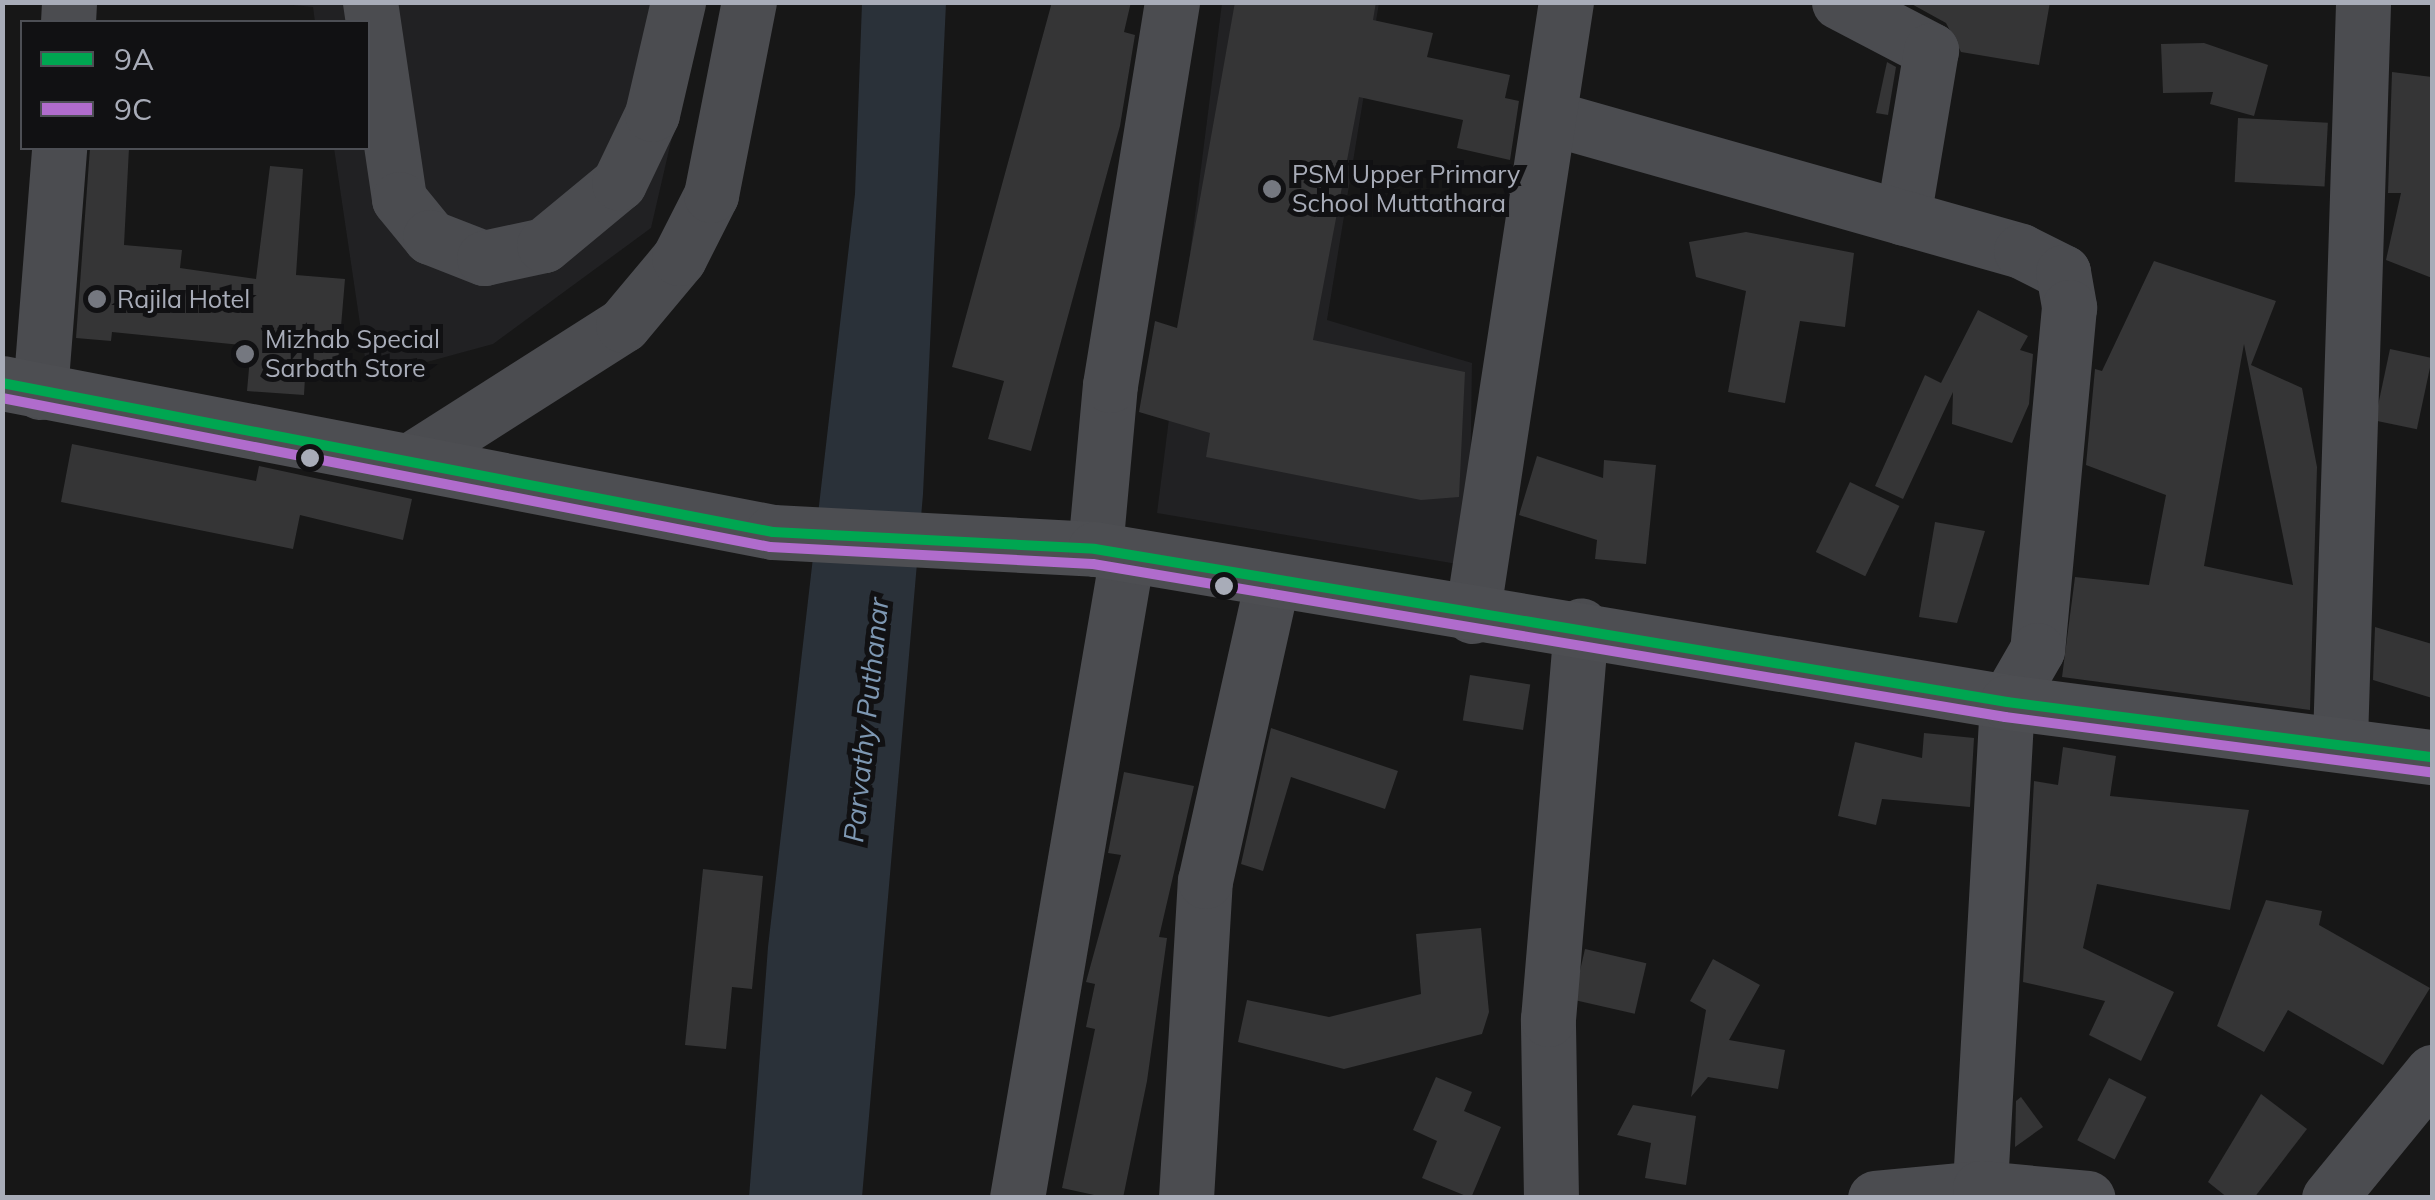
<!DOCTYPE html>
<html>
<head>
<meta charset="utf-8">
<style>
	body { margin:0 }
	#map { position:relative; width:2435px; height:1200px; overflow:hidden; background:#171717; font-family:Mulish,sans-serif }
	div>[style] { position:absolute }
	.built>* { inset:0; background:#212123 }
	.water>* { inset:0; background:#2a3139 }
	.building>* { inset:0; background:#353536; transform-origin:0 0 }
	.minor>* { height:55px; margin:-27.5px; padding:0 27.5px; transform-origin:27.5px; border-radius:27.5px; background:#4b4c50 }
	.major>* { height:55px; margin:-27.5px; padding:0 27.5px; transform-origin:27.5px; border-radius:27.5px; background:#4d4e52 }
	.bus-1>* { height:10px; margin:-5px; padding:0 5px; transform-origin:5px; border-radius:5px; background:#00a651 }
	.bus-2>* { height:10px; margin:-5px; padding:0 5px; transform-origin:5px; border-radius:5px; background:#b06ccc }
	.dots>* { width:28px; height:28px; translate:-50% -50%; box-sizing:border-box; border:5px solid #111113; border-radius:50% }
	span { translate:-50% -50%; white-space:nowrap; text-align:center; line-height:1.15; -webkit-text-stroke:10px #111113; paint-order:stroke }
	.poi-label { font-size:25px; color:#a8acb8 }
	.left { translate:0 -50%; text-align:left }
	.water-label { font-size:28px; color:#7e98b3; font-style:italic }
	.frame { position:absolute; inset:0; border:5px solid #a8acb8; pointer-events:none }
	.legend { position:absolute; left:20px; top:20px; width:350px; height:130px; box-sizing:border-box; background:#111113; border:2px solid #4d4f55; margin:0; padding:12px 18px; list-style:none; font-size:30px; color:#a8acb8 }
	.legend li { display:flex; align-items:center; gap:20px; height:50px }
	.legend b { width:50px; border:2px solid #4d4f55 }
</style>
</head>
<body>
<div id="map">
	<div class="built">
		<i style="clip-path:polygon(263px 2px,703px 3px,651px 228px,493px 344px,368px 378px,334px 148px,368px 148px,368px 22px,315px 22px,313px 7px)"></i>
		<i style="clip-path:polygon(1222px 3px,1379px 3px,1327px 320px,1472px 363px,1469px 566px,1157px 513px)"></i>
	</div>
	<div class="water">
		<i style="clip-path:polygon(862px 3px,946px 3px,923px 494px,862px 1197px,749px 1198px,768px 947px,855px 194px)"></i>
	</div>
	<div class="building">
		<i style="clip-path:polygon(1052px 2px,1131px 2px,1124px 32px,1135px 35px,1120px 126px,1031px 451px,988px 439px,1004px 381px,952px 367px)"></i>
		<i style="clip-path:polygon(1235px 2px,1376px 2px,1373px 20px,1433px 33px,1427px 57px,1510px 75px,1505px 98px,1519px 101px,1510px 160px,1457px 148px,1463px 120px,1359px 97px,1313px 340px,1465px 372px,1459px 497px,1421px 500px,1206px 457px,1210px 433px,1139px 412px,1155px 321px,1177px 328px)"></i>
		<i style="clip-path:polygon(1908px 2px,2050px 2px,2039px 65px,1961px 52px,1946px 23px)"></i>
		<i style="clip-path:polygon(2204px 43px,2268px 65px,2254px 116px,2210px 104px,2213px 92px,2163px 93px,2161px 44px)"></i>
		<i style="clip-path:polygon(1887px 62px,1896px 67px,1888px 115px,1876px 113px)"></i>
		<i style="clip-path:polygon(2392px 72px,2432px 77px,2432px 278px,2386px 260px,2401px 193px,2388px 193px)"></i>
		<i style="left:2238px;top:118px;width:90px;height:64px;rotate:3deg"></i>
		<i style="clip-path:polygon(90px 148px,129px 148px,124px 245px,182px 250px,180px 268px,256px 279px,270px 166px,303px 169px,296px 275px,345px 279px,338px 362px,306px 360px,304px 395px,247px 391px,251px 346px,112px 332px,111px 341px,76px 338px)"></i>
		<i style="clip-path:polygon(1746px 232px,1854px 253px,1845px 327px,1800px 321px,1785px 403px,1728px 392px,1746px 291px,1696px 277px,1689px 242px)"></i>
		<i style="clip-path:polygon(evenodd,2154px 261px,2276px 301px,2251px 365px,2302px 388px,2317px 467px,2310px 710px,2062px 677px,2075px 577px,2149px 585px,2166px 495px,2086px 465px,2095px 369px,2102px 371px,2154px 261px,2244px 344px,2248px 364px,2293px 585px,2204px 566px,2244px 344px)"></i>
		<i style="clip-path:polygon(1978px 310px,2028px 336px,2020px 350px,2033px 354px,2029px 404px,2012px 443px,1952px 424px,1953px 392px,1903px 499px,1875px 486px,1925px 375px,1941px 383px)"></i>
		<i style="left:2390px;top:349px;width:43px;height:73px;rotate:12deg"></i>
		<i style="clip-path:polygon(72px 444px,256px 481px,259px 466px,412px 499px,403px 540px,300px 515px,293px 549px,61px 502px)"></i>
		<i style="clip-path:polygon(1537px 456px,1603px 478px,1604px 460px,1656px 465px,1646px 564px,1595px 559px,1597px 540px,1519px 515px)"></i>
		<i style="left:1850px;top:482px;width:55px;height:78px;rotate:26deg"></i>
		<i style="clip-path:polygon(1935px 522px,1985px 531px,1957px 623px,1919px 617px)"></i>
		<i style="clip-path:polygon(2375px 627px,2432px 644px,2432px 698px,2373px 680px)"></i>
		<i style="left:1470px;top:675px;width:61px;height:46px;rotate:9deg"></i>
		<i style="clip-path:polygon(1271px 728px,1398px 771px,1385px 809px,1291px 777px,1263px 871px,1241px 864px)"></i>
		<i style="clip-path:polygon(1924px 733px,1974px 738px,1970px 807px,1882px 799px,1876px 825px,1838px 816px,1855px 742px,1922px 758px)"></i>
		<i style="clip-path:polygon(2063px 747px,2116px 756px,2110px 796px,2249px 810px,2230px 910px,2097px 884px,2083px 948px,2174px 992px,2141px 1061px,2089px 1035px,2105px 1001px,2023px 982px,2034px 781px,2058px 785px)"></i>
		<i style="clip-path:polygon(1124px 772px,1194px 786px,1159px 937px,1167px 938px,1147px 1081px,1123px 1198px,1108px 1198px,1062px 1188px,1095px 1029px,1086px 1027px,1095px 984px,1086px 982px,1121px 855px,1108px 853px)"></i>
		<i style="clip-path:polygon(703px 869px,763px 876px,752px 989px,732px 987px,726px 1049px,685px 1045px)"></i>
		<i style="clip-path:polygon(2266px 900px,2322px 911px,2319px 925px,2430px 988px,2383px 1065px,2288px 1010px,2264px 1052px,2217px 1026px)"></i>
		<i style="clip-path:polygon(1481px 928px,1489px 1012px,1482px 1034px,1344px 1069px,1238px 1042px,1247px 1000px,1329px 1017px,1421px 994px,1416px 934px)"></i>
		<i style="left:1585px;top:949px;width:63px;height:52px;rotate:13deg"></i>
		<i style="clip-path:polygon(1713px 959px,1760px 985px,1729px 1040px,1785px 1050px,1778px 1089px,1708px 1077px,1691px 1097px,1706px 1010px,1690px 1001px)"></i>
		<i style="clip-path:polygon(1436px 1077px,1472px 1092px,1464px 1111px,1501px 1127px,1471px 1198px,1422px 1178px,1437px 1141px,1413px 1130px)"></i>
		<i style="left:2109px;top:1078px;width:42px;height:70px;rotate:27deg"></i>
		<i style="clip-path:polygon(2261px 1094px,2307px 1129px,2254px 1198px,2228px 1198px,2208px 1182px)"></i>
		<i style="clip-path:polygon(2021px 1097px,2043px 1127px,2015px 1147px,2016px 1101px)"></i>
		<i style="clip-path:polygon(1633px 1105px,1696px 1116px,1686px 1185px,1645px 1178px,1651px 1143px,1617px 1135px)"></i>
	</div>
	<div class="minor">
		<i style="left:370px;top:2px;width:199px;rotate:81.6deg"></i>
		<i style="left:399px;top:199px;width:49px;rotate:50.8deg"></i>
		<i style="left:430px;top:237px;width:58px;rotate:21.3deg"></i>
		<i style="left:484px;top:258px;width:61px;rotate:-12.2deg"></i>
		<i style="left:544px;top:245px;width:97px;rotate:-39.6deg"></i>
		<i style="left:619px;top:183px;width:76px;rotate:-64.4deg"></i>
		<i style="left:652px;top:114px;width:115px;rotate:-76.9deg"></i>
		<i style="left:1839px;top:2px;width:104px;rotate:27.6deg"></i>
		<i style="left:1931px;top:50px;width:170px;rotate:99.5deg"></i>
		<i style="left:68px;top:22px;width:20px;rotate:-87deg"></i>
		<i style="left:1555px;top:119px;width:484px;rotate:15.8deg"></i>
		<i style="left:2021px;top:251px;width:47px;rotate:26.6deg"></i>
		<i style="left:2063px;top:272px;width:36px;rotate:80deg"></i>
		<i style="left:2069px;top:307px;width:344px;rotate:95.3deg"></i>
		<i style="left:2037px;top:650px;width:60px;rotate:120deg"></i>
		<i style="left:2007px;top:702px;width:487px;rotate:93.2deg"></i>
		<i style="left:40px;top:392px;width:245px;rotate:-85.5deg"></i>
		<i style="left:414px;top:458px;width:248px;rotate:-32.5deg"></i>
		<i style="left:623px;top:325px;width:87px;rotate:-50.1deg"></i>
		<i style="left:679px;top:258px;width:71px;rotate:-63.1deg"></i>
		<i style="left:711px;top:195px;width:197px;rotate:-78.9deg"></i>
		<i style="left:1095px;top:549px;width:165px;rotate:-84.8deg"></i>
		<i style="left:1110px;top:385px;width:388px;rotate:-80.8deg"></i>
		<i style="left:1472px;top:616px;width:621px;rotate:-81.3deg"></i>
		<i style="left:2340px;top:740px;width:738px;rotate:-88.21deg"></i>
		<i style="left:1017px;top:1198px;width:652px;rotate:-80.29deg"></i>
		<i style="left:1186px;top:1198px;width:318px;rotate:-86.6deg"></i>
		<i style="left:1205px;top:881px;width:307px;rotate:-77.4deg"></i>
		<i style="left:1551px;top:1198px;width:179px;rotate:-91deg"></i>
		<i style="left:1548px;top:1019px;width:395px;rotate:-85.2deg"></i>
		<i style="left:1875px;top:1198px;width:105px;rotate:-5.4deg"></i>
		<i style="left:1980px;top:1188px;width:108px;rotate:5.3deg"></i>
		<i style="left:2329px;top:1198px;width:163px;rotate:-50.7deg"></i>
	</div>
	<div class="major">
		<i style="left:2px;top:383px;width:785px;rotate:10.94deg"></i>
		<i style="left:773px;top:532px;width:322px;rotate:3deg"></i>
		<i style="left:1095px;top:549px;width:925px;rotate:9.52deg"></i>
		<i style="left:2007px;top:702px;width:429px;rotate:7.4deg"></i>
	</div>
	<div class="bus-1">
		<i style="left:2px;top:383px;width:785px;rotate:10.94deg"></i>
		<i style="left:773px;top:532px;width:322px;rotate:3deg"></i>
		<i style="left:1095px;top:549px;width:925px;rotate:9.52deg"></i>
		<i style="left:2007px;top:702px;width:429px;rotate:7.4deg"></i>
	</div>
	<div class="bus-2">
		<i style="left:2px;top:398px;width:782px;rotate:10.98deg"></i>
		<i style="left:770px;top:547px;width:323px;rotate:3deg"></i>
		<i style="left:1093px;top:564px;width:925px;rotate:9.52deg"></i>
		<i style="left:2005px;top:717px;width:429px;rotate:7.4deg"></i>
	</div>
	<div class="dots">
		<i style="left:1272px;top:189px;background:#757880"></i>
		<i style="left:97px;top:299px;background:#757880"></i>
		<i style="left:245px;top:354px;background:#757880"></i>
		<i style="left:310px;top:458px;background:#a8acb8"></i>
		<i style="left:1224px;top:586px;background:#a8acb8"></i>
	</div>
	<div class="poi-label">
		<span class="left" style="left:1292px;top:189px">PSM Upper Primary<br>School Muttathara</span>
		<span class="left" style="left:117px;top:299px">Rajila Hotel</span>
		<span class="left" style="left:265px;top:354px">Mizhab Special<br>Sarbath Store</span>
	</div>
	<div class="water-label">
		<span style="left:866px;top:720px;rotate:-84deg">Parvathy Puthanar</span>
	</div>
	<div class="frame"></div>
	<ul class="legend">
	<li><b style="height:12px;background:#00a651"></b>9A</li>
	<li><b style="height:12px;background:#b06ccc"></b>9C</li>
	</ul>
</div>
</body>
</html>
